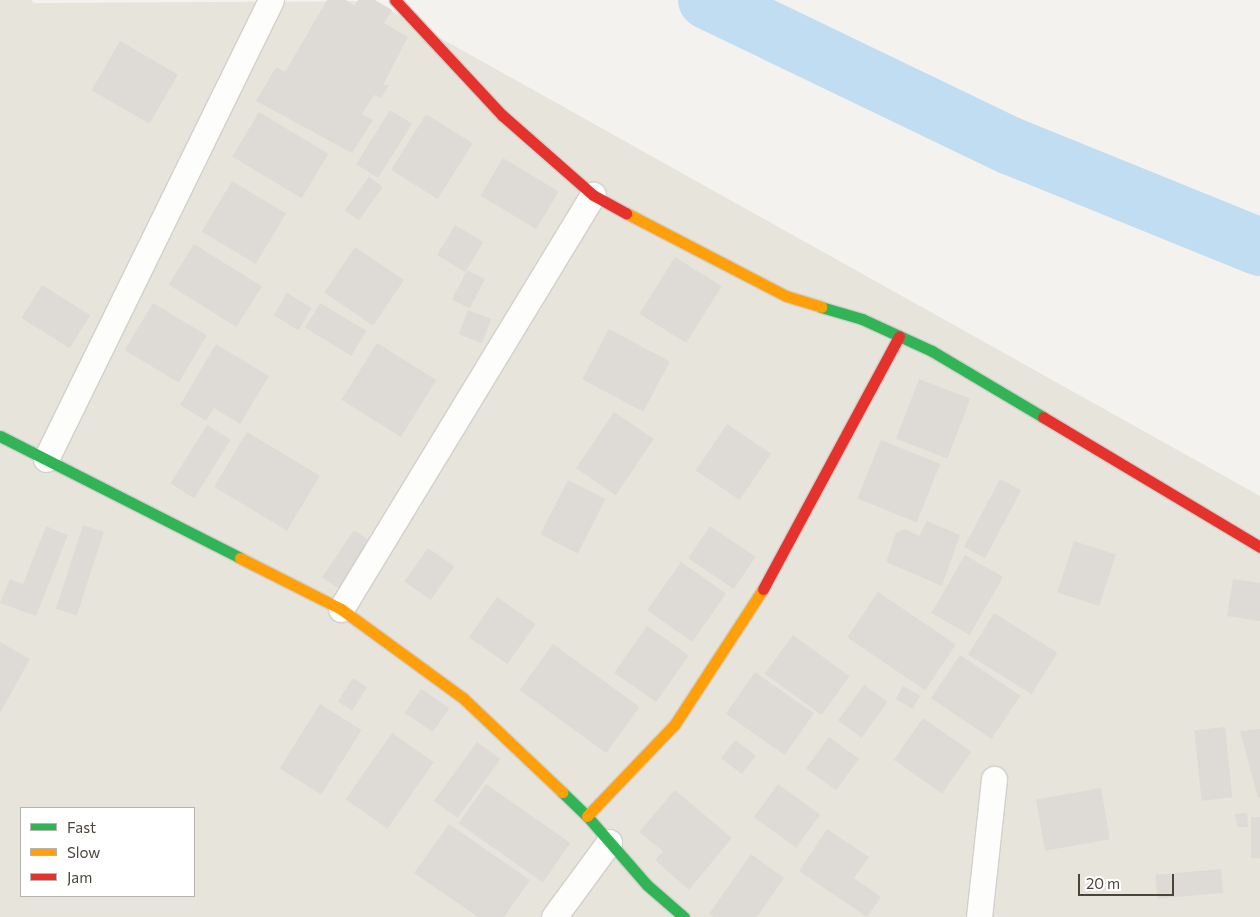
<!DOCTYPE html>
<html>
<head>
<meta charset="utf-8">
<style>
	body { margin:0 }
	#map { position:relative; width:1260px; height:917px; overflow:hidden; background:#f4f2ee; font-family:Commissioner,sans-serif }
	div>[style] { position:absolute }
	.residential>* { inset:0; background:#e7e4dc }
	.river>* { height:58px; margin:-29px; padding:0 29px; transform-origin:29px; border-radius:29px; background:#c0ddf1 }
	.building>* { inset:0; background:#dedbd6; transform-origin:0 0 }
	.roads { filter:drop-shadow(1px 0 #d2d0cb) drop-shadow(-1px 0 #d2d0cb) drop-shadow(0 1px #d2d0cb) drop-shadow(0 -1px #d2d0cb) }
	.street>* { height:25px; margin:-12.5px; padding:0 12.5px; transform-origin:12.5px; border-radius:12.5px; background:#fdfdfc }
	.fast>* { height:11px; margin:-5.5px; padding:0 5.5px; transform-origin:5.5px; border-radius:5.5px; background:#30b455 }
	.slow>* { height:11px; margin:-5.5px; padding:0 5.5px; transform-origin:5.5px; border-radius:5.5px; background:#ff9f0a }
	.jam>* { height:11px; margin:-5.5px; padding:0 5.5px; transform-origin:5.5px; border-radius:5.5px; background:#e5322d }
	span { translate:-50% -50%; white-space:nowrap; text-align:center; line-height:1.15; -webkit-text-stroke:4px #fff; paint-order:stroke }
	.legend { position:absolute; left:20px; top:807px; width:175px; height:90px; box-sizing:border-box; background:#fff; border:1px solid #b7b4b0; margin:0; padding:6px 9px; list-style:none; font-size:15px; color:#4b4439 }
	.legend li { display:flex; align-items:center; gap:10px; height:25px }
	.legend b { width:25px; border:1px solid #b7b4b0 }
	.scale { position:absolute; left:1078px; top:874px; width:96px; height:22px; box-sizing:border-box; border:2px solid #4b4439; border-top:0; padding-left:6px; font-size:15px; line-height:18px; white-space:nowrap; color:#4b4439; -webkit-text-stroke:4px #fff; paint-order:stroke }
</style>
</head>
<body>
<div id="map">
	<div class="residential">
		<i style="clip-path:polygon(evenodd,0 0,31px 0,34px 3px,374px 1px,1260px 496px,1260px 917px,0 917px,0 0,21px 808px,194px 808px,194px 896px,21px 896px,21px 808px)"></i>
	</div>
	<div class="river">
		<i style="left:707px;top:0;width:337px;rotate:25.7deg"></i>
		<i style="left:1011px;top:146px;width:269px;rotate:22.1deg"></i>
	</div>
	<div class="building">
		<i style="clip-path:polygon(327px 0,346px 0,355px 6px,358px 0,375px 0,392px 10px,384px 23px,408px 37px,383px 85px,389px 85px,381px 98px,374px 95px,362px 114px,373px 120px,352px 153px,256px 101px,276px 67px,285px 72px)"></i>
		<i style="left:120px;top:41px;width:67px;height:57px;rotate:30deg"></i>
		<i style="left:390px;top:110px;width:26px;height:64px;rotate:32deg"></i>
		<i style="left:259px;top:112px;width:81px;height:52px;rotate:31deg"></i>
		<i style="left:426px;top:114px;width:55px;height:66px;rotate:32deg"></i>
		<i style="left:503px;top:158px;width:65px;height:44px;rotate:31deg"></i>
		<i style="left:369px;top:177px;width:17px;height:41px;rotate:36deg"></i>
		<i style="left:232px;top:181px;width:63px;height:59px;rotate:31deg"></i>
		<i style="left:455px;top:225px;width:33px;height:35px;rotate:31deg"></i>
		<i style="left:194px;top:244px;width:80px;height:48px;rotate:32deg"></i>
		<i style="left:355px;top:247px;width:59px;height:55px;rotate:34deg"></i>
		<i style="left:675px;top:257px;width:55px;height:67px;rotate:32deg"></i>
		<i style="left:467px;top:270px;width:20px;height:33px;rotate:27deg"></i>
		<i style="left:42px;top:285px;width:57px;height:39px;rotate:32deg"></i>
		<i style="left:287px;top:293px;width:29px;height:26px;rotate:31deg"></i>
		<i style="left:153px;top:303px;width:63px;height:55px;rotate:31deg"></i>
		<i style="left:320px;top:303px;width:54px;height:29px;rotate:31deg"></i>
		<i style="left:468px;top:310px;width:25px;height:26px;rotate:21deg"></i>
		<i style="left:609px;top:329px;width:69px;height:57px;rotate:28deg"></i>
		<i style="left:377px;top:343px;width:70px;height:67px;rotate:32deg"></i>
		<i style="clip-path:polygon(216px 344px,269px 376px,240px 424px,214px 408px,206px 421px,180px 405px)"></i>
		<i style="left:919px;top:379px;width:55px;height:64px;rotate:21deg"></i>
		<i style="left:614px;top:412px;width:48px;height:68px;rotate:34deg"></i>
		<i style="left:727px;top:424px;width:53px;height:56px;rotate:34deg"></i>
		<i style="left:207px;top:425px;width:28px;height:69px;rotate:32deg"></i>
		<i style="left:247px;top:432px;width:85px;height:64px;rotate:31deg"></i>
		<i style="left:881px;top:440px;width:64px;height:63px;rotate:22deg"></i>
		<i style="left:1000px;top:479px;width:24px;height:77px;rotate:28deg"></i>
		<i style="left:568px;top:480px;width:42px;height:61px;rotate:27deg"></i>
		<i style="clip-path:polygon(927px 521px,960px 535px,942px 586px,886px 562px,896px 533px,905px 529px,919px 536px)"></i>
		<i style="left:83px;top:525px;width:22px;height:88px;rotate:18deg"></i>
		<i style="clip-path:polygon(46px 526px,68px 535px,36px 616px,0 603px,10px 579px,23px 584px)"></i>
		<i style="left:710px;top:526px;width:55px;height:39px;rotate:34deg"></i>
		<i style="left:354px;top:530px;width:22px;height:57px;rotate:34deg"></i>
		<i style="left:1074px;top:541px;width:44px;height:54px;rotate:18deg"></i>
		<i style="left:428px;top:548px;width:32px;height:41px;rotate:35deg"></i>
		<i style="left:965px;top:555px;width:44px;height:67px;rotate:30deg"></i>
		<i style="left:681px;top:562px;width:55px;height:59px;rotate:35deg"></i>
		<i style="clip-path:polygon(1233px 579px,1260px 583px,1260px 621px,1227px 616px)"></i>
		<i style="left:878px;top:592px;width:94px;height:55px;rotate:34deg"></i>
		<i style="left:497px;top:597px;width:47px;height:49px;rotate:35deg"></i>
		<i style="left:994px;top:613px;width:75px;height:49px;rotate:32deg"></i>
		<i style="left:647px;top:626px;width:51px;height:57px;rotate:35deg"></i>
		<i style="left:793px;top:635px;width:70px;height:48px;rotate:36deg"></i>
		<i style="clip-path:polygon(0 642px,30px 659px,0 713px)"></i>
		<i style="left:553px;top:644px;width:107px;height:57px;rotate:36deg"></i>
		<i style="left:960px;top:655px;width:73px;height:52px;rotate:34deg"></i>
		<i style="left:755px;top:672px;width:72px;height:51px;rotate:35deg"></i>
		<i style="left:353px;top:678px;width:17px;height:28px;rotate:33deg"></i>
		<i style="left:864px;top:685px;width:29px;height:44px;rotate:36deg"></i>
		<i style="left:903px;top:686px;width:20px;height:15px;rotate:30deg"></i>
		<i style="left:421px;top:689px;width:34px;height:29px;rotate:34deg"></i>
		<i style="left:320px;top:704px;width:49px;height:76px;rotate:32deg"></i>
		<i style="left:923px;top:718px;width:59px;height:51px;rotate:35deg"></i>
		<i style="left:1225px;top:727px;width:71px;height:31px;rotate:84deg"></i>
		<i style="clip-path:polygon(1260px 729px,1260px 797px,1258px 798px,1240px 731px)"></i>
		<i style="left:392px;top:733px;width:51px;height:81px;rotate:35deg"></i>
		<i style="left:829px;top:737px;width:37px;height:39px;rotate:36deg"></i>
		<i style="left:735px;top:740px;width:26px;height:23px;rotate:37deg"></i>
		<i style="left:477px;top:742px;width:29px;height:73px;rotate:36deg"></i>
		<i style="left:486px;top:784px;width:103px;height:48px;rotate:35deg"></i>
		<i style="left:778px;top:784px;width:52px;height:41px;rotate:36deg"></i>
		<i style="left:1101px;top:788px;width:52px;height:66px;rotate:80deg"></i>
		<i style="clip-path:polygon(675px 790px,732px 838px,689px 890px,655px 860px,663px 851px,639px 832px)"></i>
		<i style="clip-path:polygon(1247px 813px,1248px 827px,1237px 827px,1235px 814px)"></i>
		<i style="left:1251px;top:817px;width:9px;height:41px"></i>
		<i style="clip-path:polygon(449px 824px,530px 880px,504px 917px,478px 917px,414px 873px)"></i>
		<i style="clip-path:polygon(827px 829px,869px 857px,854px 878px,881px 897px,867px 917px,799px 871px)"></i>
		<i style="clip-path:polygon(751px 854px,784px 878px,757px 917px,714px 917px,709px 914px)"></i>
		<i style="left:1221px;top:869px;width:24px;height:66px;rotate:85deg"></i>
	</div>
	<div class="roads">
		<div class="street">
			<i style="left:46px;top:459px;width:511px;rotate:-63.89deg"></i>
			<i style="left:341px;top:609px;width:485px;rotate:-58.7deg"></i>
			<i style="left:554px;top:917px;width:93px;rotate:-53.7deg"></i>
			<i style="left:979px;top:917px;width:139px;rotate:-83.8deg"></i>
		</div>
		<div class="fast">
			<i style="left:821px;top:307px;width:43px;rotate:16.3deg"></i>
			<i style="left:862px;top:319px;width:77px;rotate:24.6deg"></i>
			<i style="left:932px;top:351px;width:129px;rotate:30.7deg"></i>
			<i style="left:0;top:436px;width:269px;rotate:26.9deg"></i>
			<i style="left:562px;top:792px;width:35px;rotate:44deg"></i>
			<i style="left:587px;top:816px;width:91px;rotate:49deg"></i>
			<i style="left:647px;top:885px;width:49px;rotate:40.9deg"></i>
		</div>
		<div class="slow">
			<i style="left:626px;top:213px;width:180px;rotate:27.4deg"></i>
			<i style="left:786px;top:296px;width:37px;rotate:17deg"></i>
			<i style="left:240px;top:558px;width:113px;rotate:26.8deg"></i>
			<i style="left:341px;top:609px;width:151px;rotate:36.1deg"></i>
			<i style="left:463px;top:698px;width:137px;rotate:43.5deg"></i>
			<i style="left:587px;top:816px;width:127px;rotate:-46.3deg"></i>
			<i style="left:675px;top:724px;width:161px;rotate:-56.9deg"></i>
		</div>
		<div class="jam">
			<i style="left:395px;top:0;width:157px;rotate:47.1deg"></i>
			<i style="left:502px;top:115px;width:121px;rotate:41.3deg"></i>
			<i style="left:593px;top:195px;width:38px;rotate:29deg"></i>
			<i style="left:1043px;top:417px;width:253px;rotate:30.9deg"></i>
			<i style="left:763px;top:589px;width:287px;rotate:-61.7deg"></i>
		</div>
	</div>
	<ul class="legend">
	<li><b style="height:6px;background:#30b455"></b>Fast</li>
	<li><b style="height:6px;background:#ff9f0a"></b>Slow</li>
	<li><b style="height:6px;background:#e5322d"></b>Jam</li>
	</ul>
	<div class="scale">20 m</div>
</div>
</body>
</html>
